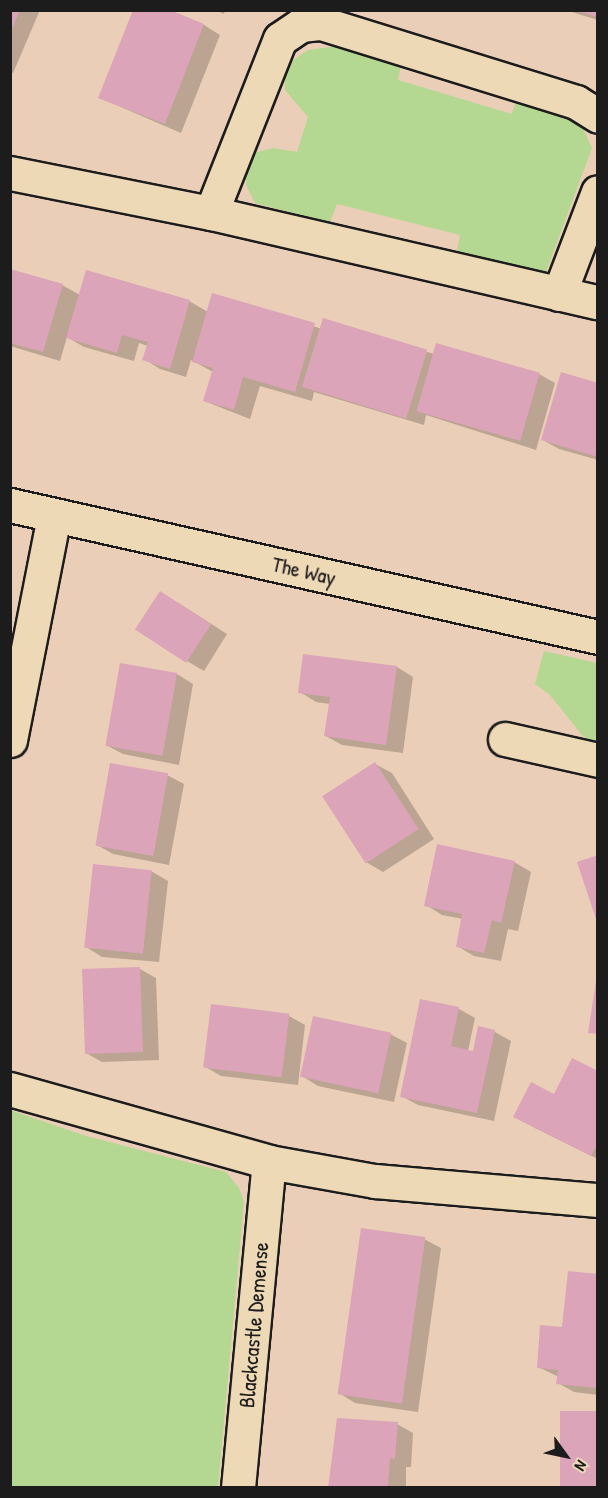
<!DOCTYPE html>
<html>
<head>
<meta charset="utf-8">
<style>
	body { margin:0 }
	#map { position:relative; width:608px; height:1498px; overflow:hidden; background:#eaceb7; font-family:"Patrick Hand",sans-serif }
	div>[style] { position:absolute }
	.green>* { inset:0; background:#b4d791 }
	.shadow>* { inset:0; background:#0003 }
	.building>* { inset:0; background:#dca4b8; transform-origin:0 0 }
	.roads { filter:drop-shadow(2px 0 #1c1c1c) drop-shadow(-2px 0 #1c1c1c) drop-shadow(0 2px #1c1c1c) drop-shadow(0 -2px #1c1c1c) }
	.street>* { height:33px; margin:-16.5px; padding:0 16.5px; transform-origin:16.5px; border-radius:16.5px; background:#eed9b7 }
	span { translate:-50% -50%; white-space:nowrap; text-align:center; line-height:1.15; -webkit-text-stroke:4.5px #eed9b7; paint-order:stroke }
	.street-label { font-size:22px; color:#1c1c1c }
	.frame { position:absolute; inset:0; border:12px solid #1c1c1c; pointer-events:none }
	.north { position:absolute; left:536px; top:1426px; width:60px; height:60px; -webkit-text-stroke:4px #eed9b7; paint-order:stroke; rotate:123deg; font-size:16px; font-weight:700; line-height:24px; text-align:center; color:#1c1c1c }
	.north::after { content:''; display:block; margin:auto; width:21px; height:27px; background:#1c1c1c; clip-path:polygon(50% 0,100% 100%,50% 72%,0 100%) }
</style>
</head>
<body>
<div id="map">
	<div class="green">
		<i style="clip-path:polygon(338px 46px,401px 64px,398px 80px,512px 114px,516px 101px,579px 120px,592px 148px,546px 272px,457px 251px,460px 235px,337px 204px,330px 222px,255px 203px,246px 185px,246px 168px,253px 153px,273px 148px,297px 152px,308px 117px,285px 90px,284px 67px,308px 50px)"></i>
		<i style="clip-path:polygon(544px 651px,597px 663px,597px 746px,582px 735px,550px 695px,535px 684px)"></i>
		<i style="clip-path:polygon(10px 1110px,86px 1136px,226px 1172px,239px 1188px,244px 1202px,218px 1487px,11px 1487px)"></i>
	</div>
	<div class="shadow">
		<i style="clip-path:polygon(10px 10px,40px 10px,13px 73px,10px 72px)"></i>
		<i style="clip-path:polygon(214px 10px,225px 10px,224px 14px)"></i>
		<i style="clip-path:polygon(565px 10px,598px 10px,598px 20px)"></i>
		<i style="clip-path:polygon(204px 25px,220px 35px,181px 133px,100px 98px)"></i>
		<i style="clip-path:polygon(10px 270px,62px 285px,80px 295px,189px 301px,208px 312px,213px 295px,322px 329px,324px 320px,434px 354px,539px 374px,555px 383px,536px 450px,426px 415px,424px 425px,314px 392px,312px 401px,260px 386px,250px 419px,204px 401px,213px 372px,191px 360px,186px 377px,160px 369px,144px 359px,148px 346px,139px 343px,134px 361px,84px 347px,67px 337px,60px 361px,10px 346px)"></i>
		<i style="clip-path:polygon(598px 384px,598px 460px,559px 449px,543px 440px)"></i>
		<i style="clip-path:polygon(177px 602px,227px 634px,204px 671px,187px 661px)"></i>
		<i style="clip-path:polygon(397px 667px,413px 677px,403px 753px,342px 745px,326px 736px,330px 704px,316px 702px,300px 692px)"></i>
		<i style="clip-path:polygon(177px 674px,193px 684px,179px 765px,123px 754px,106px 745px)"></i>
		<i style="clip-path:polygon(375px 764px,392px 773px,434px 839px,383px 872px,366px 862px)"></i>
		<i style="clip-path:polygon(167px 775px,184px 784px,169px 865px,113px 854px,97px 845px)"></i>
		<i style="clip-path:polygon(514px 862px,531px 872px,518px 931px,508px 929px,501px 961px,474px 956px,457px 946px,463px 919px,442px 915px,426px 905px)"></i>
		<i style="clip-path:polygon(151px 871px,168px 881px,159px 962px,102px 957px,86px 947px)"></i>
		<i style="clip-path:polygon(140px 969px,156px 978px,159px 1060px,102px 1062px,86px 1053px)"></i>
		<i style="clip-path:polygon(421px 1001px,459px 1009px,475px 1018px,468px 1051px,475px 1052px,495px 1032px,511px 1041px,494px 1121px,418px 1105px,401px 1096px)"></i>
		<i style="clip-path:polygon(212px 1006px,289px 1016px,305px 1025px,298px 1085px,221px 1076px,204px 1066px)"></i>
		<i style="clip-path:polygon(390px 1034px,407px 1043px,394px 1102px,318px 1086px,302px 1076px)"></i>
		<i style="clip-path:polygon(598px 1073px,598px 1159px,531px 1126px,555px 1096px)"></i>
		<i style="clip-path:polygon(424px 1239px,441px 1248px,418px 1412px,355px 1403px,339px 1393px)"></i>
		<i style="clip-path:polygon(598px 1275px,598px 1395px,574px 1392px,558px 1383px,559px 1377px,538px 1367px)"></i>
		<i style="clip-path:polygon(397px 1424px,413px 1433px,411px 1467px,406px 1467px,406px 1488px,329px 1488px)"></i>
	</div>
	<div class="building">
		<i style="clip-path:polygon(10px 10px,20px 10px,10px 33px)"></i>
		<i style="clip-path:polygon(133px 10px,170px 10px,204px 24px,165px 124px,98px 98px)"></i>
		<i style="clip-path:polygon(578px 10px,598px 10px,598px 17px,578px 11px)"></i>
		<i style="clip-path:polygon(10px 269px,63px 284px,43px 352px,10px 343px)"></i>
		<i style="clip-path:polygon(86px 270px,190px 300px,170px 369px,142px 360px,148px 342px,122px 335px,117px 353px,66px 338px)"></i>
		<i style="clip-path:polygon(212px 293px,315px 323px,295px 392px,243px 377px,234px 410px,203px 401px,213px 368px,192px 362px)"></i>
		<i style="left:323px;top:318px;width:109px;height:72px;rotate:17deg"></i>
		<i style="left:436px;top:343px;width:108px;height:71px;rotate:16deg"></i>
		<i style="clip-path:polygon(561px 372px,598px 383px,598px 457px,541px 440px)"></i>
		<i style="left:160px;top:591px;width:61px;height:46px;rotate:33deg"></i>
		<i style="clip-path:polygon(303px 654px,397px 666px,386px 745px,324px 736px,330px 697px,298px 693px)"></i>
		<i style="left:120px;top:663px;width:58px;height:84px;rotate:10deg"></i>
		<i style="left:375px;top:762px;width:80px;height:63px;rotate:57deg"></i>
		<i style="left:110px;top:763px;width:59px;height:84px;rotate:10deg"></i>
		<i style="clip-path:polygon(437px 844px,515px 861px,501px 923px,492px 920px,484px 953px,456px 947px,462px 914px,424px 906px)"></i>
		<i style="clip-path:polygon(598px 855px,598px 922px,597px 922px,577px 862px)"></i>
		<i style="left:93px;top:864px;width:59px;height:84px;rotate:6deg"></i>
		<i style="left:140px;top:967px;width:85px;height:58px;rotate:88deg"></i>
		<i style="clip-path:polygon(596px 981px,598px 981px,598px 1034px,588px 1033px)"></i>
		<i style="clip-path:polygon(420px 999px,459px 1007px,451px 1046px,473px 1051px,478px 1026px,495px 1030px,477px 1113px,400px 1097px)"></i>
		<i style="left:211px;top:1004px;width:79px;height:64px;rotate:7deg"></i>
		<i style="left:313px;top:1016px;width:80px;height:62px;rotate:12deg"></i>
		<i style="clip-path:polygon(572px 1058px,598px 1071px,598px 1143px,591px 1156px,513px 1117px,531px 1082px,554px 1094px)"></i>
		<i style="left:361px;top:1228px;width:65px;height:168px;rotate:8deg"></i>
		<i style="clip-path:polygon(568px 1271px,598px 1274px,598px 1388px,556px 1384px,558px 1370px,537px 1368px,540px 1325px,562px 1327px)"></i>
		<i style="left:560px;top:1411px;width:38px;height:77px"></i>
		<i style="clip-path:polygon(337px 1418px,398px 1422px,395px 1459px,390px 1458px,388px 1488px,328px 1488px)"></i>
	</div>
	<div class="roads">
		<div class="street">
			<i style="left:10px;top:173px;width:205px;rotate:11.3deg"></i>
			<i style="left:211px;top:213px;width:397px;rotate:13deg"></i>
			<i style="left:211px;top:213px;width:187px;rotate:-68.4deg"></i>
			<i style="left:280px;top:39px;width:25px;rotate:-34deg"></i>
			<i style="left:301px;top:25px;width:20px;rotate:-6deg"></i>
			<i style="left:321px;top:23px;width:267px;rotate:17.2deg"></i>
			<i style="left:576px;top:102px;width:26px;rotate:32deg"></i>
			<i style="left:559px;top:294px;width:109px;rotate:-69.1deg"></i>
			<i style="left:10px;top:505px;width:603px;rotate:12.65deg"></i>
			<i style="left:505px;top:739px;width:95px;rotate:12.7deg"></i>
			<i style="left:10px;top:740px;width:229px;rotate:-78.9deg"></i>
			<i style="left:10px;top:1089px;width:269px;rotate:15.7deg"></i>
			<i style="left:269px;top:1162px;width:108px;rotate:10.2deg"></i>
			<i style="left:375px;top:1181px;width:224px;rotate:4.9deg"></i>
			<i style="left:238px;top:1488px;width:327px;rotate:-84.6deg"></i>
		</div>
	</div>
	<div class="street-label">
		<span style="left:304px;top:571px;rotate:13deg">The Way</span>
		<span style="left:254px;top:1325px;rotate:-85deg">Blackcastle Demense</span>
	</div>
	<div class="frame"></div>
	<div class="north">N</div>
</div>
</body>
</html>
